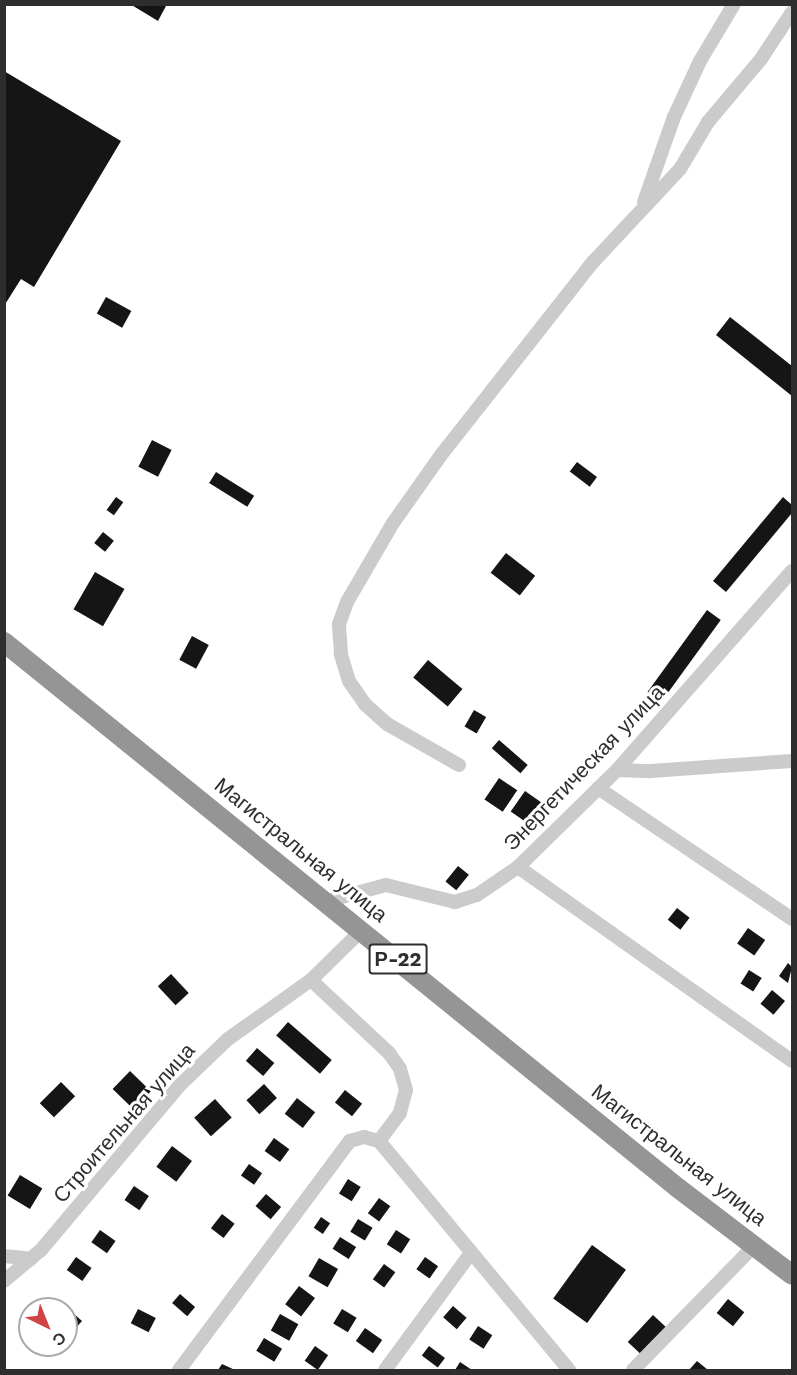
<!DOCTYPE html>
<html>
<head>
<meta charset="utf-8">
<style>
	body { margin:0 }
	#map { position:relative; width:797px; height:1375px; overflow:hidden; background:#fff; font-family:"Work Sans",sans-serif }
	div>[style] { position:absolute }
	.building>* { inset:0; background:#151515; transform-origin:0 0 }
	.minor>* { height:14px; margin:-7px; padding:0 7px; transform-origin:7px; border-radius:7px; background:#cbcbcb }
	.highway>* { height:20px; margin:-10px; padding:0 10px; transform-origin:10px; border-radius:10px; background:#959595 }
	span { translate:-50% -50%; white-space:nowrap; text-align:center; line-height:1.15; -webkit-text-stroke:6px #fff; paint-order:stroke }
	.shield-label span { padding:2px 4px; background:#fff; border:2px solid; border-radius:4px; -webkit-text-stroke-width:0 }
	.shield-label { font-size:20px; color:#2e2e2e; font-weight:700 }
	.street-label { font-size:21px; color:#2e2e2e }
	.frame { position:absolute; inset:0; border:6px solid #2e2e2e; pointer-events:none }
	.north { position:absolute; left:18px; top:1297px; width:60px; height:60px; box-sizing:border-box; background:#fff; border:2px solid #ababab; border-radius:50%; rotate:137deg; font-size:16px; font-weight:700; line-height:24px; text-align:center; color:#2e2e2e }
	.north::after { content:''; display:block; margin:auto; width:21px; height:27px; background:#d14444; clip-path:polygon(50% 0,100% 100%,50% 72%,0 100%) }
</style>
</head>
<body>
<div id="map">
	<div class="building">
		<i style="clip-path:polygon(130px 4px,167px 4px,158px 21px)"></i>
		<i style="clip-path:polygon(4px 71px,121px 141px,34px 287px,21px 279px,4px 306px)"></i>
		<i style="left:106px;top:297px;width:29px;height:19px;rotate:29deg"></i>
		<i style="clip-path:polygon(730px 317px,792px 366px,792px 396px,716px 335px)"></i>
		<i style="left:152px;top:440px;width:22px;height:30px;rotate:27deg"></i>
		<i style="left:577px;top:462px;width:25px;height:12px;rotate:37deg"></i>
		<i style="left:216px;top:472px;width:45px;height:13px;rotate:32deg"></i>
		<i style="left:116px;top:497px;width:9px;height:16px;rotate:36deg"></i>
		<i style="clip-path:polygon(783px 497px,792px 505px,792px 513px,726px 592px,713px 581px)"></i>
		<i style="left:103px;top:532px;width:14px;height:14px;rotate:39deg"></i>
		<i style="left:506px;top:553px;width:37px;height:25px;rotate:38deg"></i>
		<i style="left:95px;top:572px;width:34px;height:43px;rotate:30deg"></i>
		<i style="left:707px;top:610px;width:17px;height:104px;rotate:36deg"></i>
		<i style="left:192px;top:636px;width:19px;height:27px;rotate:28deg"></i>
		<i style="left:428px;top:660px;width:45px;height:23px;rotate:40deg"></i>
		<i style="left:474px;top:710px;width:14px;height:19px;rotate:30deg"></i>
		<i style="left:499px;top:740px;width:38px;height:11px;rotate:41deg"></i>
		<i style="left:499px;top:778px;width:22px;height:26px;rotate:34deg"></i>
		<i style="left:525px;top:791px;width:28px;height:25px;rotate:35deg"></i>
		<i style="left:458px;top:866px;width:14px;height:20px;rotate:39deg"></i>
		<i style="left:677px;top:908px;width:16px;height:15px;rotate:38deg"></i>
		<i style="left:748px;top:928px;width:21px;height:19px;rotate:35deg"></i>
		<i style="clip-path:polygon(788px 963px,792px 967px,788px 983px,779px 976px)"></i>
		<i style="left:749px;top:970px;width:15px;height:16px;rotate:32deg"></i>
		<i style="left:171px;top:974px;width:26px;height:18px;rotate:47deg"></i>
		<i style="left:772px;top:990px;width:17px;height:18px;rotate:40deg"></i>
		<i style="left:288px;top:1022px;width:58px;height:18px;rotate:41deg"></i>
		<i style="left:257px;top:1048px;width:23px;height:17px;rotate:41deg"></i>
		<i style="left:130px;top:1071px;width:29px;height:25px;rotate:44deg"></i>
		<i style="left:61px;top:1082px;width:20px;height:30px;rotate:45deg"></i>
		<i style="left:264px;top:1084px;width:19px;height:24px;rotate:47deg"></i>
		<i style="left:345px;top:1090px;width:22px;height:16px;rotate:39deg"></i>
		<i style="left:297px;top:1098px;width:23px;height:20px;rotate:38deg"></i>
		<i style="left:215px;top:1099px;width:25px;height:28px;rotate:48deg"></i>
		<i style="left:274px;top:1138px;width:19px;height:16px;rotate:36deg"></i>
		<i style="left:172px;top:1146px;width:25px;height:26px;rotate:37deg"></i>
		<i style="left:249px;top:1164px;width:16px;height:14px;rotate:35deg"></i>
		<i style="left:20px;top:1175px;width:26px;height:24px;rotate:31deg"></i>
		<i style="left:348px;top:1179px;width:15px;height:17px;rotate:32deg"></i>
		<i style="left:134px;top:1186px;width:18px;height:17px;rotate:34deg"></i>
		<i style="left:266px;top:1194px;width:20px;height:16px;rotate:41deg"></i>
		<i style="left:379px;top:1198px;width:14px;height:19px;rotate:36deg"></i>
		<i style="left:222px;top:1214px;width:16px;height:18px;rotate:38deg"></i>
		<i style="left:321px;top:1217px;width:11px;height:13px;rotate:34deg"></i>
		<i style="left:358px;top:1219px;width:17px;height:15px;rotate:31deg"></i>
		<i style="left:100px;top:1230px;width:19px;height:15px;rotate:35deg"></i>
		<i style="left:396px;top:1230px;width:17px;height:17px;rotate:33deg"></i>
		<i style="left:340px;top:1237px;width:19px;height:14px;rotate:32deg"></i>
		<i style="left:592px;top:1245px;width:42px;height:66px;rotate:36deg"></i>
		<i style="left:76px;top:1257px;width:19px;height:16px;rotate:35deg"></i>
		<i style="left:425px;top:1257px;width:16px;height:15px;rotate:35deg"></i>
		<i style="left:319px;top:1258px;width:22px;height:21px;rotate:30deg"></i>
		<i style="left:384px;top:1264px;width:14px;height:19px;rotate:36deg"></i>
		<i style="left:299px;top:1286px;width:20px;height:23px;rotate:37deg"></i>
		<i style="left:180px;top:1294px;width:20px;height:12px;rotate:41deg"></i>
		<i style="left:728px;top:1299px;width:21px;height:18px;rotate:39deg"></i>
		<i style="left:453px;top:1306px;width:18px;height:15px;rotate:41deg"></i>
		<i style="clip-path:polygon(66px 1307px,82px 1321px,66px 1339px)"></i>
		<i style="left:138px;top:1309px;width:20px;height:16px;rotate:27deg"></i>
		<i style="left:342px;top:1309px;width:17px;height:17px;rotate:31deg"></i>
		<i style="left:280px;top:1314px;width:21px;height:19px;rotate:29deg"></i>
		<i style="left:653px;top:1315px;width:18px;height:37px;rotate:43deg"></i>
		<i style="left:478px;top:1326px;width:17px;height:16px;rotate:33deg"></i>
		<i style="left:365px;top:1328px;width:21px;height:16px;rotate:35deg"></i>
		<i style="left:264px;top:1338px;width:21px;height:15px;rotate:31deg"></i>
		<i style="left:315px;top:1346px;width:16px;height:18px;rotate:35deg"></i>
		<i style="left:429px;top:1346px;width:20px;height:12px;rotate:37deg"></i>
		<i style="clip-path:polygon(697px 1361px,708px 1370px,689px 1370px)"></i>
		<i style="clip-path:polygon(460px 1362px,472px 1370px,455px 1370px)"></i>
		<i style="clip-path:polygon(222px 1364px,235px 1370px,218px 1370px)"></i>
	</div>
	<div class="minor">
		<i style="left:644px;top:202px;width:90px;rotate:-70.6deg"></i>
		<i style="left:674px;top:117px;width:62px;rotate:-65.1deg"></i>
		<i style="left:700px;top:61px;width:66px;rotate:-59.2deg"></i>
		<i style="left:459px;top:765px;width:83px;rotate:-150.3deg"></i>
		<i style="left:387px;top:724px;width:30px;rotate:-138deg"></i>
		<i style="left:365px;top:704px;width:28px;rotate:-125deg"></i>
		<i style="left:349px;top:681px;width:28px;rotate:-107deg"></i>
		<i style="left:341px;top:654px;width:30px;rotate:-94deg"></i>
		<i style="left:339px;top:624px;width:23px;rotate:-70deg"></i>
		<i style="left:347px;top:602px;width:91px;rotate:-59.8deg"></i>
		<i style="left:393px;top:523px;width:83px;rotate:-54.8deg"></i>
		<i style="left:441px;top:455px;width:246px;rotate:-51.8deg"></i>
		<i style="left:593px;top:262px;width:127px;rotate:-46.9deg"></i>
		<i style="left:680px;top:169px;width:55px;rotate:-59.2deg"></i>
		<i style="left:708px;top:122px;width:82px;rotate:-49.9deg"></i>
		<i style="left:761px;top:59px;width:56px;rotate:-56.6deg"></i>
		<i style="left:617px;top:770px;width:34px;rotate:2deg"></i>
		<i style="left:651px;top:771px;width:141px;rotate:-4.1deg"></i>
		<i style="left:598px;top:788px;width:234px;rotate:34deg"></i>
		<i style="left:518px;top:867px;width:336px;rotate:35.3deg"></i>
		<i style="left:327px;top:901px;width:61px;rotate:-15.2deg"></i>
		<i style="left:386px;top:885px;width:71px;rotate:13.8deg"></i>
		<i style="left:455px;top:902px;width:23px;rotate:-18deg"></i>
		<i style="left:477px;top:895px;width:50px;rotate:-34.3deg"></i>
		<i style="left:518px;top:867px;width:139px;rotate:-44.4deg"></i>
		<i style="left:617px;top:770px;width:265px;rotate:-48.7deg"></i>
		<i style="left:311px;top:980px;width:107px;rotate:43.1deg"></i>
		<i style="left:389px;top:1053px;width:19px;rotate:55deg"></i>
		<i style="left:400px;top:1069px;width:22px;rotate:74deg"></i>
		<i style="left:406px;top:1090px;width:24px;rotate:105deg"></i>
		<i style="left:400px;top:1113px;width:35px;rotate:127deg"></i>
		<i style="left:4px;top:1256px;width:27px;rotate:6deg"></i>
		<i style="left:4px;top:1281px;width:48px;rotate:-40deg"></i>
		<i style="left:41px;top:1250px;width:217px;rotate:-49.9deg"></i>
		<i style="left:181px;top:1084px;width:65px;rotate:-43.8deg"></i>
		<i style="left:228px;top:1039px;width:102px;rotate:-35.4deg"></i>
		<i style="left:311px;top:980px;width:71px;rotate:-44.4deg"></i>
		<i style="left:179px;top:1370px;width:286px;rotate:-53.3deg"></i>
		<i style="left:350px;top:1141px;width:15px;rotate:-16deg"></i>
		<i style="left:364px;top:1137px;width:16px;rotate:15deg"></i>
		<i style="left:379px;top:1141px;width:298px;rotate:50.3deg"></i>
		<i style="left:385px;top:1370px;width:145px;rotate:-53.7deg"></i>
		<i style="left:633px;top:1370px;width:173px;rotate:-45.7deg"></i>
	</div>
	<div class="highway">
		<i style="left:4px;top:642px;width:867px;rotate:39.01deg"></i>
		<i style="left:678px;top:1188px;width:143px;rotate:37.3deg"></i>
	</div>
	<div class="shield-label">
		<span style="left:398px;top:959px">Р-22</span>
	</div>
	<div class="street-label">
		<span style="left:584px;top:768px;rotate:-46deg">Энергетическая улица</span>
		<span style="left:301px;top:850px;rotate:39deg">Магистральная улица</span>
		<span style="left:124px;top:1123px;rotate:-49deg">Строительная улица</span>
		<span style="left:679px;top:1155px;rotate:38deg">Магистральная улица</span>
	</div>
	<div class="frame"></div>
	<div class="north">С</div>
</div>
</body>
</html>
